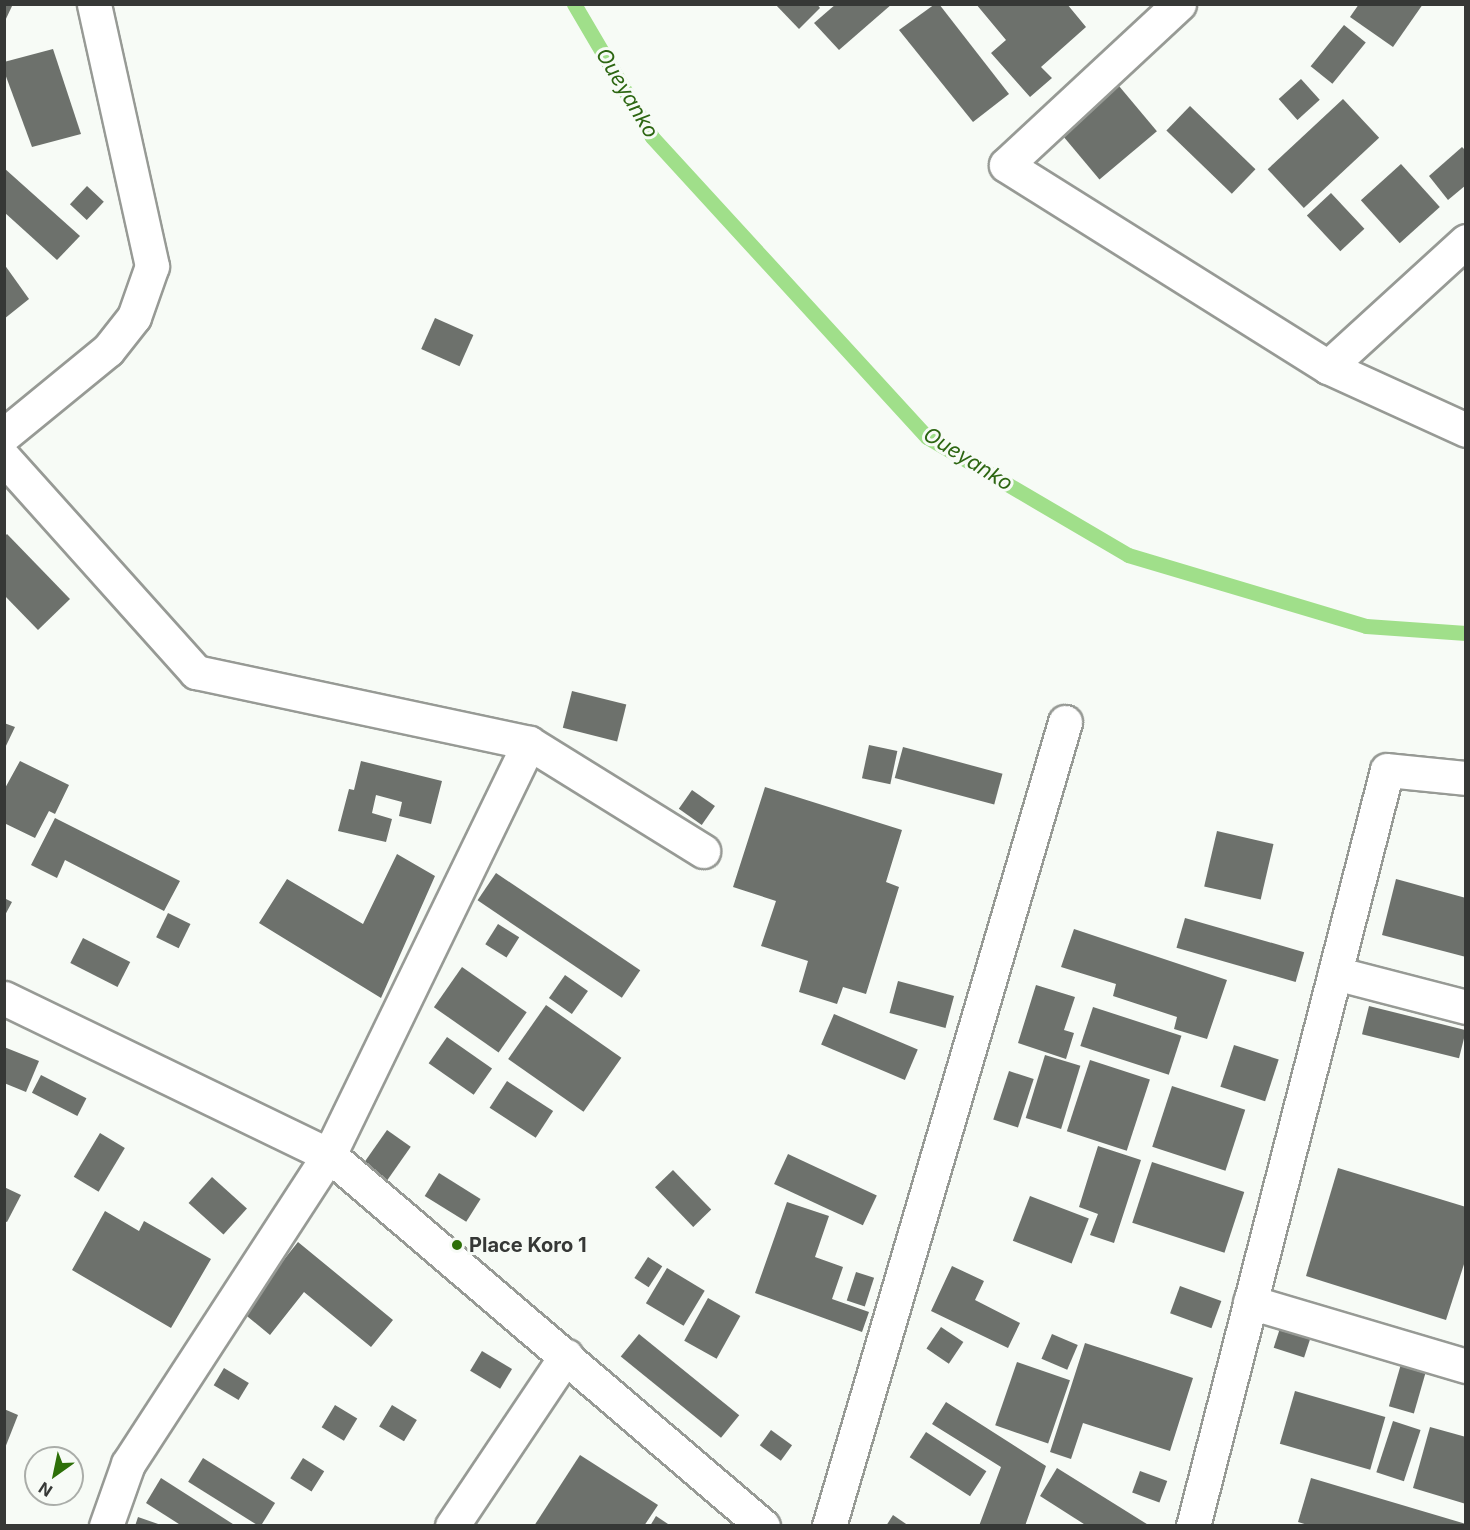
<!DOCTYPE html>
<html>
<head>
<meta charset="utf-8">
<style>
	body { margin:0 }
	#map { position:relative; width:1470px; height:1530px; overflow:hidden; background:#f7fbf6; font-family:Inter,sans-serif }
	div>[style] { position:absolute }
	.stream>* { height:15px; margin:-7.5px; padding:0 7.5px; transform-origin:7.5px; border-radius:7.5px; background:#a0df8a }
	.building>* { inset:0; background:#6d716c; transform-origin:0 0 }
	.roads { filter:drop-shadow(2px 0 #979a95) drop-shadow(-2px 0 #979a95) drop-shadow(0 2px #979a95) drop-shadow(0 -2px #979a95) }
	.street>* { height:33px; margin:-16.5px; padding:0 16.5px; transform-origin:16.5px; border-radius:16.5px; background:#fff }
	.secondary>* { height:33px; margin:-16.5px; padding:0 16.5px; transform-origin:16.5px; border-radius:16.5px; background:#fff }
	.dots>* { width:16px; height:16px; translate:-50% -50%; box-sizing:border-box; border:3px solid #f7fbf6; border-radius:50% }
	span { translate:-50% -50%; white-space:nowrap; text-align:center; line-height:1.15; -webkit-text-stroke:6px #f7fbf6; paint-order:stroke }
	.poi-label { font-size:20px; color:#363836; font-weight:700 }
	.left { translate:0 -50%; text-align:left }
	.water-label { font-size:21px; color:#2d6612; font-style:italic }
	.frame { position:absolute; inset:0; border:6px solid #363836; pointer-events:none }
	.north { position:absolute; left:24px; top:1446px; width:60px; height:60px; box-sizing:border-box; background:#f7fbf6; border:2px solid #aaada9; border-radius:50%; rotate:213deg; font-size:16px; font-weight:700; line-height:24px; text-align:center; color:#363836 }
	.north::after { content:''; display:block; margin:auto; width:21px; height:27px; background:#2d6f08; clip-path:polygon(50% 0,100% 100%,50% 72%,0 100%) }
</style>
</head>
<body>
<div id="map">
	<div class="stream">
		<i style="left:574px;top:4px;width:154px;rotate:59.6deg"></i>
		<i style="left:652px;top:137px;width:407px;rotate:47.5deg"></i>
		<i style="left:927px;top:437px;width:233px;rotate:30.4deg"></i>
		<i style="left:1128px;top:555px;width:248px;rotate:16.6deg"></i>
		<i style="left:1366px;top:626px;width:100px;rotate:4deg"></i>
	</div>
	<div class="building">
		<i style="clip-path:polygon(4px 4px,13px 4px,4px 23px)"></i>
		<i style="clip-path:polygon(775px 4px,817px 4px,820px 8px,799px 29px)"></i>
		<i style="clip-path:polygon(836px 4px,892px 4px,839px 50px,814px 23px)"></i>
		<i style="clip-path:polygon(935px 4px,939px 4px,1009px 94px,973px 122px,899px 30px)"></i>
		<i style="clip-path:polygon(976px 4px,1067px 4px,1086px 27px,1041px 67px,1052px 78px,1030px 97px,991px 53px,1006px 40px)"></i>
		<i style="clip-path:polygon(1359px 4px,1423px 4px,1393px 47px,1350px 17px)"></i>
		<i style="left:1344px;top:25px;width:28px;height:53px;rotate:39deg"></i>
		<i style="clip-path:polygon(53px 49px,81px 134px,32px 147px,4px 71px,4px 62px)"></i>
		<i style="left:1301px;top:79px;width:28px;height:30px;rotate:48deg"></i>
		<i style="left:1119px;top:86px;width:59px;height:75px;rotate:50deg"></i>
		<i style="left:1343px;top:99px;width:53px;height:103px;rotate:47deg"></i>
		<i style="left:1190px;top:106px;width:91px;height:34px;rotate:44deg"></i>
		<i style="clip-path:polygon(1462px 147px,1466px 151px,1466px 185px,1448px 200px,1429px 176px)"></i>
		<i style="left:1401px;top:164px;width:58px;height:54px;rotate:48deg"></i>
		<i style="clip-path:polygon(4px 168px,80px 236px,57px 260px,4px 212px)"></i>
		<i style="left:87px;top:186px;width:23px;height:25px;rotate:43deg"></i>
		<i style="left:1331px;top:193px;width:49px;height:33px;rotate:47deg"></i>
		<i style="clip-path:polygon(4px 264px,29px 299px,4px 319px)"></i>
		<i style="left:435px;top:318px;width:42px;height:34px;rotate:24deg"></i>
		<i style="clip-path:polygon(7px 534px,70px 599px,38px 630px,4px 595px,4px 537px)"></i>
		<i style="left:572px;top:691px;width:56px;height:38px;rotate:14deg"></i>
		<i style="clip-path:polygon(4px 723px,15px 727px,4px 750px)"></i>
		<i style="left:869px;top:745px;width:29px;height:34px;rotate:12deg"></i>
		<i style="left:903px;top:747px;width:103px;height:32px;rotate:15deg"></i>
		<i style="clip-path:polygon(20px 761px,69px 785px,55px 814px,49px 811px,35px 838px,4px 823px,4px 790px)"></i>
		<i style="clip-path:polygon(361px 761px,442px 781px,431px 824px,399px 816px,402px 802px,376px 795px,372px 813px,392px 819px,386px 842px,338px 831px,349px 789px,354px 790px)"></i>
		<i style="clip-path:polygon(765px 787px,902px 830px,886px 882px,899px 887px,866px 994px,843px 987px,837px 1004px,799px 992px,808px 961px,761px 946px,776px 901px,733px 887px)"></i>
		<i style="left:692px;top:790px;width:28px;height:23px;rotate:35deg"></i>
		<i style="clip-path:polygon(55px 818px,180px 881px,164px 911px,65px 860px,57px 878px,31px 865px)"></i>
		<i style="left:1217px;top:831px;width:58px;height:57px;rotate:13deg"></i>
		<i style="clip-path:polygon(397px 854px,435px 876px,381px 998px,259px 923px,287px 879px,363px 924px)"></i>
		<i style="left:496px;top:873px;width:174px;height:33px;rotate:34deg"></i>
		<i style="clip-path:polygon(1396px 879px,1466px 898px,1466px 957px,1382px 935px)"></i>
		<i style="clip-path:polygon(4px 898px,12px 902px,4px 917px)"></i>
		<i style="left:168px;top:913px;width:25px;height:27px;rotate:26deg"></i>
		<i style="left:1185px;top:918px;width:124px;height:31px;rotate:16deg"></i>
		<i style="left:498px;top:924px;width:25px;height:24px;rotate:32deg"></i>
		<i style="clip-path:polygon(1074px 929px,1227px 980px,1207px 1039px,1174px 1029px,1177px 1017px,1113px 996px,1116px 984px,1061px 967px)"></i>
		<i style="left:83px;top:938px;width:53px;height:28px;rotate:27deg"></i>
		<i style="left:462px;top:967px;width:79px;height:49px;rotate:35deg"></i>
		<i style="left:565px;top:975px;width:28px;height:28px;rotate:35deg"></i>
		<i style="left:898px;top:981px;width:58px;height:33px;rotate:15deg"></i>
		<i style="clip-path:polygon(1036px 985px,1075px 997px,1064px 1030px,1074px 1033px,1066px 1059px,1018px 1043px)"></i>
		<i style="left:546px;top:1005px;width:92px;height:66px;rotate:35deg"></i>
		<i style="left:1369px;top:1006px;width:100px;height:29px;rotate:14deg"></i>
		<i style="left:1093px;top:1007px;width:93px;height:41px;rotate:18deg"></i>
		<i style="left:834px;top:1014px;width:91px;height:33px;rotate:23deg"></i>
		<i style="left:447px;top:1037px;width:55px;height:32px;rotate:35deg"></i>
		<i style="left:1234px;top:1045px;width:47px;height:44px;rotate:18deg"></i>
		<i style="clip-path:polygon(4px 1047px,39px 1061px,26px 1092px,4px 1083px)"></i>
		<i style="left:1045px;top:1055px;width:37px;height:66px;rotate:17deg"></i>
		<i style="left:1090px;top:1060px;width:63px;height:75px;rotate:18deg"></i>
		<i style="left:1009px;top:1071px;width:26px;height:51px;rotate:18deg"></i>
		<i style="left:41px;top:1075px;width:51px;height:20px;rotate:27deg"></i>
		<i style="left:507px;top:1081px;width:55px;height:32px;rotate:33deg"></i>
		<i style="left:1172px;top:1086px;width:77px;height:64px;rotate:18deg"></i>
		<i style="left:387px;top:1130px;width:29px;height:41px;rotate:35deg"></i>
		<i style="left:100px;top:1133px;width:29px;height:51px;rotate:31deg"></i>
		<i style="clip-path:polygon(1098px 1146px,1141px 1160px,1114px 1243px,1090px 1235px,1098px 1214px,1079px 1207px)"></i>
		<i style="left:788px;top:1154px;width:98px;height:33px;rotate:25deg"></i>
		<i style="left:1152px;top:1162px;width:97px;height:64px;rotate:18deg"></i>
		<i style="clip-path:polygon(1338px 1168px,1466px 1207px,1466px 1258px,1446px 1320px,1306px 1276px)"></i>
		<i style="left:673px;top:1170px;width:55px;height:25px;rotate:46deg"></i>
		<i style="left:439px;top:1173px;width:49px;height:27px;rotate:32deg"></i>
		<i style="left:212px;top:1177px;width:47px;height:35px;rotate:42deg"></i>
		<i style="clip-path:polygon(4px 1187px,21px 1195px,7px 1222px,4px 1221px)"></i>
		<i style="left:1030px;top:1196px;width:63px;height:48px;rotate:21deg"></i>
		<i style="clip-path:polygon(787px 1202px,829px 1216px,815px 1257px,843px 1267px,832px 1299px,869px 1312px,862px 1332px,755px 1293px)"></i>
		<i style="clip-path:polygon(105px 1211px,139px 1231px,144px 1221px,211px 1259px,171px 1328px,72px 1270px)"></i>
		<i style="clip-path:polygon(298px 1242px,393px 1320px,371px 1347px,304px 1292px,270px 1335px,242px 1312px)"></i>
		<i style="left:648px;top:1257px;width:17px;height:25px;rotate:33deg"></i>
		<i style="clip-path:polygon(952px 1266px,984px 1281px,975px 1300px,1020px 1323px,1008px 1348px,931px 1311px)"></i>
		<i style="left:667px;top:1268px;width:44px;height:41px;rotate:31deg"></i>
		<i style="left:856px;top:1272px;width:19px;height:30px;rotate:18deg"></i>
		<i style="left:1180px;top:1286px;width:44px;height:29px;rotate:20deg"></i>
		<i style="left:708px;top:1298px;width:37px;height:49px;rotate:29deg"></i>
		<i style="left:1282px;top:1322px;width:32px;height:27px;rotate:18deg"></i>
		<i style="left:941px;top:1327px;width:27px;height:26px;rotate:34deg"></i>
		<i style="left:639px;top:1334px;width:129px;height:29px;rotate:39deg"></i>
		<i style="left:1052px;top:1334px;width:28px;height:27px;rotate:23deg"></i>
		<i style="clip-path:polygon(1085px 1343px,1193px 1378px,1170px 1451px,1083px 1423px,1071px 1459px,1050px 1452px)"></i>
		<i style="left:482px;top:1351px;width:35px;height:23px;rotate:31deg"></i>
		<i style="left:1017px;top:1362px;width:56px;height:67px;rotate:19deg"></i>
		<i style="left:1401px;top:1364px;width:26px;height:44px;rotate:16deg"></i>
		<i style="left:224px;top:1368px;width:29px;height:20px;rotate:31deg"></i>
		<i style="left:1295px;top:1391px;width:94px;height:55px;rotate:16deg"></i>
		<i style="clip-path:polygon(946px 1402px,1046px 1466px,1025px 1526px,979px 1526px,1001px 1467px,932px 1424px)"></i>
		<i style="left:335px;top:1405px;width:26px;height:26px;rotate:31deg"></i>
		<i style="left:392px;top:1405px;width:29px;height:25px;rotate:31deg"></i>
		<i style="clip-path:polygon(4px 1409px,18px 1415px,5px 1448px,4px 1448px)"></i>
		<i style="left:1393px;top:1421px;width:29px;height:54px;rotate:18deg"></i>
		<i style="clip-path:polygon(1430px 1427px,1466px 1437px,1466px 1504px,1413px 1488px)"></i>
		<i style="left:771px;top:1430px;width:26px;height:19px;rotate:36deg"></i>
		<i style="left:926px;top:1432px;width:72px;height:30px;rotate:33deg"></i>
		<i style="clip-path:polygon(580px 1455px,658px 1505px,644px 1526px,534px 1526px)"></i>
		<i style="left:203px;top:1458px;width:85px;height:28px;rotate:32deg"></i>
		<i style="left:303px;top:1458px;width:25px;height:24px;rotate:32deg"></i>
		<i style="clip-path:polygon(1057px 1468px,1150px 1526px,1087px 1526px,1040px 1496px)"></i>
		<i style="left:1140px;top:1471px;width:29px;height:23px;rotate:20deg"></i>
		<i style="clip-path:polygon(161px 1478px,236px 1526px,182px 1526px,146px 1503px)"></i>
		<i style="clip-path:polygon(1311px 1478px,1466px 1524px,1466px 1526px,1311px 1526px,1298px 1522px)"></i>
		<i style="clip-path:polygon(893px 1515px,909px 1526px,886px 1526px)"></i>
		<i style="clip-path:polygon(656px 1516px,671px 1526px,650px 1526px)"></i>
		<i style="clip-path:polygon(138px 1517px,161px 1525px,161px 1526px,135px 1526px)"></i>
	</div>
	<div class="roads">
		<div class="street">
			<i style="left:1179px;top:4px;width:236px;rotate:137.1deg"></i>
			<i style="left:1006px;top:165px;width:380px;rotate:32.1deg"></i>
			<i style="left:1328px;top:367px;width:152px;rotate:24.5deg"></i>
			<i style="left:1328px;top:367px;width:187px;rotate:-42.4deg"></i>
			<i style="left:4px;top:435px;width:134px;rotate:-39.3deg"></i>
			<i style="left:108px;top:350px;width:42px;rotate:-51.8deg"></i>
			<i style="left:134px;top:317px;width:54px;rotate:-70.6deg"></i>
			<i style="left:152px;top:266px;width:268px;rotate:-102.5deg"></i>
			<i style="left:4px;top:458px;width:288px;rotate:48.1deg"></i>
			<i style="left:196px;top:672px;width:340px;rotate:12deg"></i>
			<i style="left:529px;top:743px;width:205px;rotate:31.8deg"></i>
			<i style="left:1335px;top:973px;width:135px;rotate:14.5deg"></i>
			<i style="left:1250px;top:1302px;width:225px;rotate:16.5deg"></i>
			<i style="left:106px;top:1526px;width:66px;rotate:-70.5deg"></i>
			<i style="left:128px;top:1464px;width:369px;rotate:-57deg"></i>
			<i style="left:329px;top:1155px;width:458px;rotate:-64.1deg"></i>
			<i style="left:452px;top:1526px;width:205px;rotate:-56.2deg"></i>
			<i style="left:829px;top:1526px;width:838px;rotate:-73.64deg"></i>
			<i style="left:1193px;top:1526px;width:780px;rotate:-75.61deg"></i>
			<i style="left:1387px;top:770px;width:79px;rotate:5.8deg"></i>
		</div>
		<div class="secondary">
			<i style="left:4px;top:998px;width:361px;rotate:25.8deg"></i>
			<i style="left:329px;top:1155px;width:571px;rotate:40.53deg"></i>
		</div>
	</div>
	<div class="dots">
		<i style="left:457px;top:1245px;background:#2d6f08"></i>
	</div>
	<div class="poi-label">
		<span class="left" style="left:469px;top:1245px">Place Koro 1</span>
	</div>
	<div class="water-label">
		<span style="left:627px;top:93px;rotate:59deg">Oueyanko</span>
		<span style="left:968px;top:459px;rotate:32deg">Oueyanko</span>
	</div>
	<div class="frame"></div>
	<div class="north">N</div>
</div>
</body>
</html>
